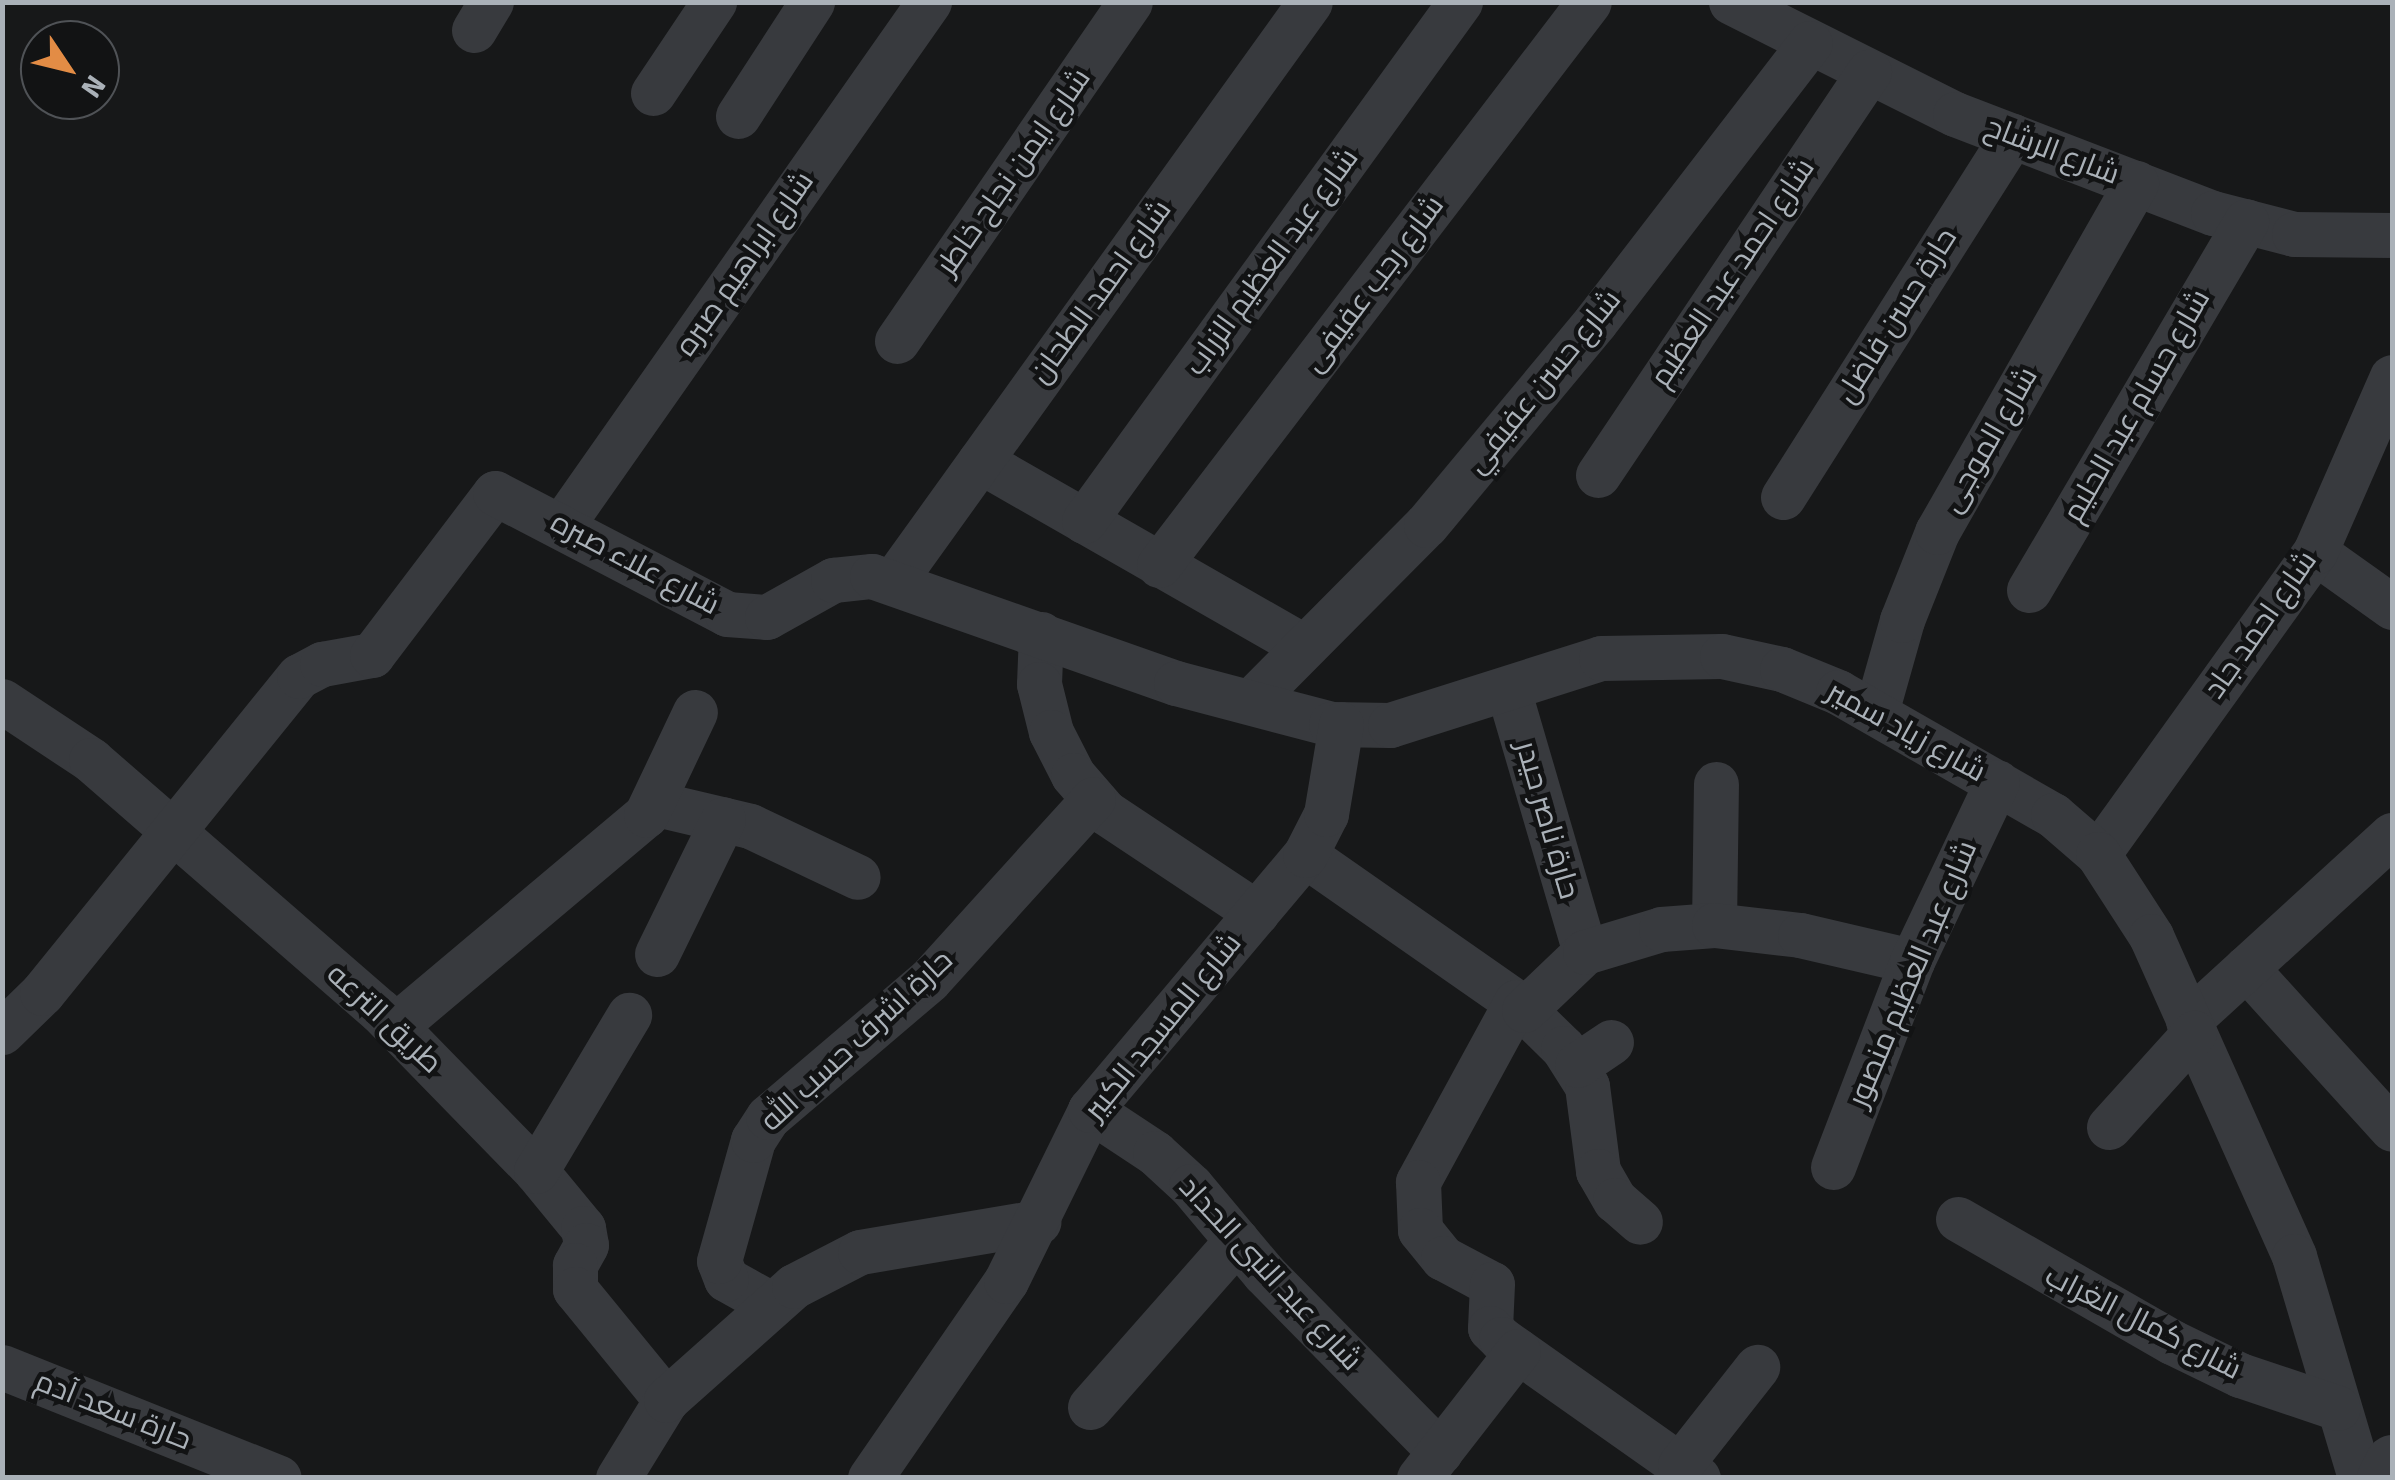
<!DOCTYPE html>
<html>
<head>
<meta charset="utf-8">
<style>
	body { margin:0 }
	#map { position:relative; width:2395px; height:1480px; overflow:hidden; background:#171819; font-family:Signika,Cairo,sans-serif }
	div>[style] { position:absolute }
	.minor>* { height:45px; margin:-22.5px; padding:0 22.5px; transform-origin:22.5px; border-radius:22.5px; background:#383a3e }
	.tertiary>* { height:55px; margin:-27.5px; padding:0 27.5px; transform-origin:27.5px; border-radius:27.5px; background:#383a3e }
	span { translate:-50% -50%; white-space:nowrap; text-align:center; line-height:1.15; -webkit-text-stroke:9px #121314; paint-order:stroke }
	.street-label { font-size:30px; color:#aab1b8 }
	.frame { position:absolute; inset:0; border:5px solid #aab1b8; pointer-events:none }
	.north { position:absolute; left:20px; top:20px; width:100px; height:100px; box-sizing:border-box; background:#121314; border:2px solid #4f5256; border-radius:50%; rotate:125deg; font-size:28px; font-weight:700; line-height:40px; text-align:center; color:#aab1b8 }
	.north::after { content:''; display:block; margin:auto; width:35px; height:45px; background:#e38c45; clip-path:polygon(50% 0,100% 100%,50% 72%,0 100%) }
</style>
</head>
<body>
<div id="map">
	<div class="minor">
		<i style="left:1731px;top:2px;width:250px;rotate:26.6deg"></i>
		<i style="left:1955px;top:114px;width:276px;rotate:21deg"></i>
		<i style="left:2213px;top:213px;width:84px;rotate:14.5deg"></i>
		<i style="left:2294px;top:234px;width:98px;rotate:0.6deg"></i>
		<i style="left:474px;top:30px;width:33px;rotate:-59deg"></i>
		<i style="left:653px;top:93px;width:110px;rotate:-56.2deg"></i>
		<i style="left:738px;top:116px;width:136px;rotate:-57deg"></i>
		<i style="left:897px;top:341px;width:411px;rotate:-55.5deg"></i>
		<i style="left:980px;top:461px;width:370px;rotate:29.8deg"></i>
		<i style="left:1598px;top:475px;width:486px;rotate:-56.1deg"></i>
		<i style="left:1783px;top:497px;width:428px;rotate:-57.6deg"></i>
		<i style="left:1084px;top:521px;width:641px;rotate:-54.08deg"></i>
		<i style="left:562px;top:525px;width:639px;rotate:-54.94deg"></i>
		<i style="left:2315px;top:552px;width:95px;rotate:35.5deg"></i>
		<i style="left:1159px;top:565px;width:708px;rotate:-52.63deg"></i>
		<i style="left:893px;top:582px;width:714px;rotate:-54.29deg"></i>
		<i style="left:2029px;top:590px;width:428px;rotate:-59.5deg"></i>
		<i style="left:1041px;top:634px;width:50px;rotate:92.3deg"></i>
		<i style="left:1039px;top:684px;width:49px;rotate:76deg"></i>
		<i style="left:1051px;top:732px;width:48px;rotate:62.9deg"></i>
		<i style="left:1073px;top:775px;width:49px;rotate:49.1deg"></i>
		<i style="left:1105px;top:812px;width:182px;rotate:33.6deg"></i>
		<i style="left:1508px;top:689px;width:274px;rotate:73.7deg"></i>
		<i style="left:1253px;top:699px;width:245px;rotate:-45.2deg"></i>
		<i style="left:1426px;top:525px;width:264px;rotate:-50.2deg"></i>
		<i style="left:1595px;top:322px;width:352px;rotate:-52.4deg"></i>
		<i style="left:2px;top:701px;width:107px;rotate:33.5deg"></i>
		<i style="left:91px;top:760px;width:383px;rotate:41deg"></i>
		<i style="left:380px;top:1011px;width:223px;rotate:45.7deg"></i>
		<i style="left:536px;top:1171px;width:74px;rotate:50.5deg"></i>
		<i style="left:583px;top:1228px;width:17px;rotate:80deg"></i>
		<i style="left:586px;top:1245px;width:23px;rotate:119deg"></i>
		<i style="left:575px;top:1265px;width:24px;rotate:90deg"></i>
		<i style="left:575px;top:1289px;width:144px;rotate:50.7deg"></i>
		<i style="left:1876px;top:712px;width:96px;rotate:-74.2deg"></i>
		<i style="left:1902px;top:620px;width:95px;rotate:-68.3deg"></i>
		<i style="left:1937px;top:532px;width:402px;rotate:-60.3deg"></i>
		<i style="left:653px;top:803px;width:100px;rotate:13.3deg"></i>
		<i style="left:750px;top:826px;width:119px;rotate:25.3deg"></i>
		<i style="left:2098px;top:854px;width:372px;rotate:-54.3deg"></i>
		<i style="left:2315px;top:552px;width:191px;rotate:-66.3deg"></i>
		<i style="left:1305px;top:855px;width:257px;rotate:34.9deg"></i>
		<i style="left:1516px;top:1002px;width:66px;rotate:44.4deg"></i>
		<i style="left:1563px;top:1048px;width:45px;rotate:57.7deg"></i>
		<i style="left:1587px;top:1086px;width:86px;rotate:82.6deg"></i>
		<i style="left:1598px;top:1171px;width:34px;rotate:60deg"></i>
		<i style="left:1615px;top:1200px;width:33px;rotate:41deg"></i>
		<i style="left:1714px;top:925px;width:141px;rotate:-89.2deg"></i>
		<i style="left:657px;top:954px;width:150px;rotate:-63.9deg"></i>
		<i style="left:2246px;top:968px;width:217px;rotate:47.8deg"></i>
		<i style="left:1516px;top:1002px;width:205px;rotate:118.6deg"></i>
		<i style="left:1418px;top:1182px;width:48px;rotate:87.6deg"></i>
		<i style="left:1420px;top:1230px;width:36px;rotate:51deg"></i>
		<i style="left:1443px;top:1258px;width:55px;rotate:28deg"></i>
		<i style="left:1492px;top:1284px;width:44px;rotate:92.6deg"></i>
		<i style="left:1490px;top:1328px;width:16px;rotate:45deg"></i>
		<i style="left:1501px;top:1339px;width:241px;rotate:35.2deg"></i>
		<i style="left:1524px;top:1010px;width:84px;rotate:-43.6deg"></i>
		<i style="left:1585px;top:952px;width:79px;rotate:-16.8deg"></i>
		<i style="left:1661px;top:929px;width:53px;rotate:-4.3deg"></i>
		<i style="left:1714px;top:925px;width:87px;rotate:6.6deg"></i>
		<i style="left:1800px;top:935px;width:115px;rotate:13.1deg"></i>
		<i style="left:2188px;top:1021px;width:276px;rotate:-42.4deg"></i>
		<i style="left:395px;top:1026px;width:328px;rotate:-40.1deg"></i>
		<i style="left:646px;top:815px;width:114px;rotate:-64.6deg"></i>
		<i style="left:2px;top:1032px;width:56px;rotate:-44.3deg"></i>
		<i style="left:42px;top:993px;width:408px;rotate:-51deg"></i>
		<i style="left:299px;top:676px;width:26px;rotate:-28deg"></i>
		<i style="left:322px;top:664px;width:51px;rotate:-10.2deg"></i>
		<i style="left:372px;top:655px;width:203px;rotate:-52.8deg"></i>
		<i style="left:495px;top:493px;width:262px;rotate:27.5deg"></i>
		<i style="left:727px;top:614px;width:40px;rotate:4.3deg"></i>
		<i style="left:767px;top:617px;width:76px;rotate:-29.3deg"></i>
		<i style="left:833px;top:580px;width:39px;rotate:-6deg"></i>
		<i style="left:872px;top:576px;width:322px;rotate:19.4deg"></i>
		<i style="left:1176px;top:683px;width:160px;rotate:14.8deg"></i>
		<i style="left:1331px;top:724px;width:59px;rotate:1deg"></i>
		<i style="left:1390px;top:725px;width:221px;rotate:-17.6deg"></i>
		<i style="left:1601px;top:658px;width:121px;rotate:-0.9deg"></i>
		<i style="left:1722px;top:656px;width:61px;rotate:12.2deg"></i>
		<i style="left:1782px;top:669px;width:61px;rotate:22.3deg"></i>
		<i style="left:1838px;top:692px;width:248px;rotate:29.8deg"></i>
		<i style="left:2053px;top:815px;width:60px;rotate:40.9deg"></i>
		<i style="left:2098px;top:854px;width:98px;rotate:57.1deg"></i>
		<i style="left:2151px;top:936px;width:350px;rotate:65.9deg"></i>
		<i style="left:2294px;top:1256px;width:232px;rotate:73.4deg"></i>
		<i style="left:1577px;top:1065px;width:41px;rotate:-34.1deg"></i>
		<i style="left:1090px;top:1110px;width:78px;rotate:33.5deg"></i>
		<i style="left:1155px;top:1153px;width:49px;rotate:42.5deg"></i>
		<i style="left:1191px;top:1186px;width:114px;rotate:50deg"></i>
		<i style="left:1264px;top:1273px;width:251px;rotate:45.5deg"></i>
		<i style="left:2109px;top:1127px;width:127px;rotate:-47.9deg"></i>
		<i style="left:1833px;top:1167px;width:221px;rotate:-69deg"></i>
		<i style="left:1912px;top:961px;width:198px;rotate:-64.6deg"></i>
		<i style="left:536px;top:1171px;width:182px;rotate:-59.2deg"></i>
		<i style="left:1958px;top:1219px;width:247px;rotate:29.9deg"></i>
		<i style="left:2172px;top:1342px;width:76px;rotate:25.9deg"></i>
		<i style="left:2240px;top:1375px;width:103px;rotate:18.6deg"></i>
		<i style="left:769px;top:1303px;width:49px;rotate:-150.8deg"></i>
		<i style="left:726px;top:1279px;width:19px;rotate:-111deg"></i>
		<i style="left:719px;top:1261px;width:126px;rotate:-74.3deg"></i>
		<i style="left:753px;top:1140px;width:27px;rotate:-57deg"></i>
		<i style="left:768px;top:1117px;width:211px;rotate:-40.4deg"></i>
		<i style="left:929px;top:980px;width:244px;rotate:-47.8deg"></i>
		<i style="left:2px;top:1367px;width:298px;rotate:21.8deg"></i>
		<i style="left:1090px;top:1407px;width:222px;rotate:-48.6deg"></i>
		<i style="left:1680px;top:1465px;width:125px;rotate:-51.8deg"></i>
		<i style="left:618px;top:1478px;width:92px;rotate:-58.4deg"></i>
		<i style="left:666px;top:1400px;width:171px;rotate:-41.7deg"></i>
		<i style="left:794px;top:1286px;width:74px;rotate:-27.3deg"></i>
		<i style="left:860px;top:1252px;width:181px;rotate:-9.6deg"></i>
		<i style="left:870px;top:1478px;width:239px;rotate:-55.4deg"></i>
		<i style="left:1006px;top:1281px;width:191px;rotate:-63.8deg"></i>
		<i style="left:1090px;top:1110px;width:334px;rotate:-49.9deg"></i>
		<i style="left:1305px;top:855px;width:46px;rotate:-62.9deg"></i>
		<i style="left:1326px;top:814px;width:91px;rotate:-80.5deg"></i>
		<i style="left:1419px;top:1478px;width:161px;rotate:-52.1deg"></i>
	</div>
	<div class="tertiary">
		<i style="left:2384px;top:1478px;width:18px;rotate:-63deg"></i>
	</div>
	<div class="street-label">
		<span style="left:2052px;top:151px;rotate:21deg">شارع الرشاح</span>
		<span style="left:1014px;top:172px;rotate:-55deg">شارع ايمن نجاح خاطر</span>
		<span style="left:1272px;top:262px;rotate:-54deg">شارع عبد العظيم الزراب</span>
		<span style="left:745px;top:264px;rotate:-55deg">شارع ابراهيم صبره</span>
		<span style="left:1733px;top:273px;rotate:-56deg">شارع احمد عبد العظيم</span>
		<span style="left:1374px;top:284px;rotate:-53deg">شارع رجب عفيفى</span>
		<span style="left:1101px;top:292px;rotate:-54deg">شارع احمد الطحان</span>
		<span style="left:1897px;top:316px;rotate:-58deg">حارة حسن فاضل</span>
		<span style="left:1544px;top:382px;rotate:-51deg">شارع حسن عفيفي</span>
		<span style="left:2137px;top:406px;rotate:-60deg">شارع حسام عبد الحليم</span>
		<span style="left:1990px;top:440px;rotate:-60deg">شارع الموجى</span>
		<span style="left:635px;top:564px;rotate:28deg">شارع علاء صبره</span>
		<span style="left:2261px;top:625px;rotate:-55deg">شارع احمد جاد</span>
		<span style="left:1906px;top:732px;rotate:29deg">شارع زياد سمير</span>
		<span style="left:1547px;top:820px;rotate:74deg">حارة ناصر حيدر</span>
		<span style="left:1913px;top:974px;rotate:-67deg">شارع عبد العظيم منصور</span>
		<span style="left:384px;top:1019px;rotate:43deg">طريق الترعه</span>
		<span style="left:1163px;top:1027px;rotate:-51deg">شارع المسجد الكبير</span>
		<span style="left:857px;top:1041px;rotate:-43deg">حارة اشرف حسب الله</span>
		<span style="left:1270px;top:1274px;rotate:47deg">شارع عبد النبى الحداد</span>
		<span style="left:2143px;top:1323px;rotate:27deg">شارع كمال الغراب</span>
		<span style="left:113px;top:1411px;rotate:22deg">حارة سعد آدم</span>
	</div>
	<div class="frame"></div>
	<div class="north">N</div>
</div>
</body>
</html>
